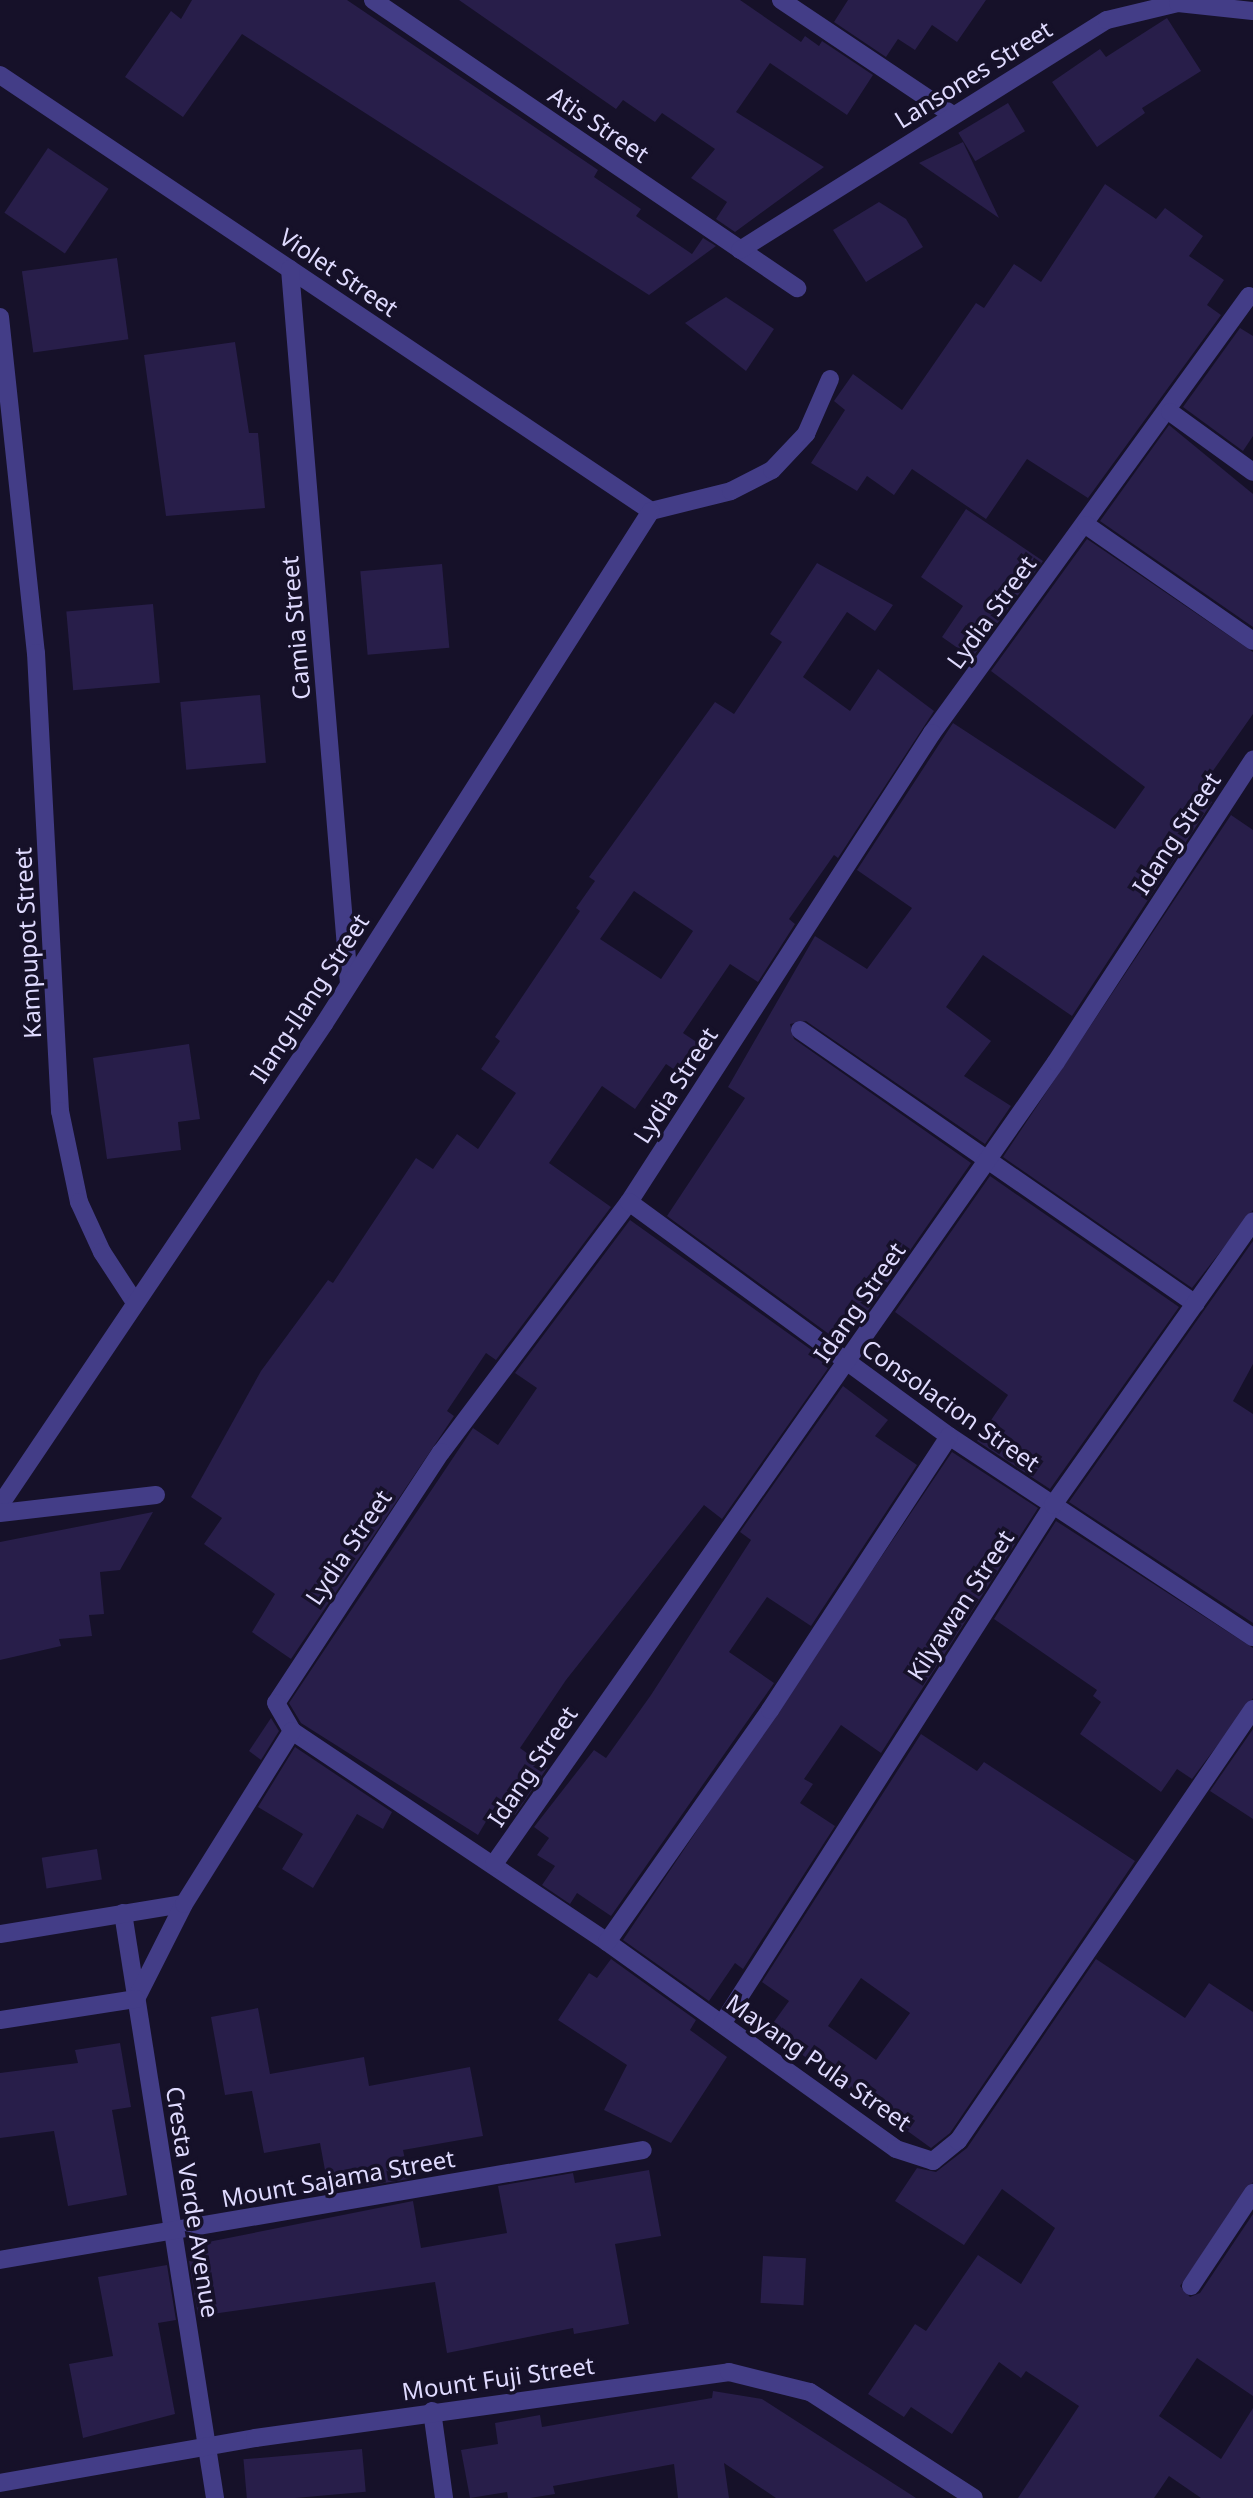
<!DOCTYPE html>
<html>
<head>
<meta charset="utf-8">
<style>
	body { margin:0 }
	#map { position:relative; width:1253px; height:2498px; overflow:hidden; background:#161129; font-family:"Noto Sans",sans-serif }
	div>[style] { position:absolute }
	.building>* { inset:0; background:#281e4a; transform-origin:0 0 }
	.minor>* { height:18px; margin:-9px; padding:0 9px; transform-origin:9px; border-radius:9px; background:#433d87 }
	span { translate:-50% -50%; white-space:nowrap; text-align:center; line-height:1.15; -webkit-text-stroke:7px #161129; paint-order:stroke }
	.street-label { font-size:24px; color:#dfdafe }
</style>
</head>
<body>
<div id="map">
	<div class="building">
		<i style="clip-path:polygon(192px 0,347px 0,598px 170px,594px 177px,641px 209px,636px 216px,692px 254px,703px 238px,716px 246px,649px 295px,242px 34px,183px 117px,125px 77px,171px 11px,181px 19px)"></i>
		<i style="clip-path:polygon(459px 0,740px 0,801px 42px,805px 36px,819px 46px,822px 41px,873px 75px,847px 115px,770px 63px,736px 112px,824px 167px,735px 232px,716px 219px,727px 202px,691px 178px,715px 149px,662px 113px,655px 122px,623px 100px,616px 109px)"></i>
		<i style="clip-path:polygon(848px 0,986px 0,957px 42px,932px 25px,915px 50px,898px 39px,886px 57px,834px 22px)"></i>
		<i style="clip-path:polygon(1167px 18px,1201px 71px,1142px 108px,1145px 113px,1097px 147px,1052px 82px,1100px 49px,1106px 57px)"></i>
		<i style="left:1008px;top:103px;width:33px;height:58px;rotate:59deg"></i>
		<i style="clip-path:polygon(963px 142px,999px 218px,919px 163px)"></i>
		<i style="left:48px;top:148px;width:73px;height:78px;rotate:34deg"></i>
		<i style="clip-path:polygon(1105px 184px,1156px 219px,1165px 208px,1203px 236px,1189px 256px,1224px 280px,1207px 305px,1221px 315px,1088px 498px,1027px 459px,986px 519px,912px 469px,894px 495px,867px 476px,857px 491px,811px 463px,845px 410px,834px 401px,853px 374px,902px 410px,976px 303px,984px 308px,1014px 264px,1041px 282px)"></i>
		<i style="clip-path:polygon(879px 202px,906px 219px,923px 247px,866px 282px,833px 230px)"></i>
		<i style="left:117px;top:258px;width:82px;height:96px;rotate:82deg"></i>
		<i style="clip-path:polygon(726px 297px,774px 329px,746px 371px,685px 323px)"></i>
		<i style="clip-path:polygon(1240px 328px,1253px 336px,1253px 436px,1243px 451px,1183px 407px)"></i>
		<i style="clip-path:polygon(235px 342px,249px 433px,258px 433px,265px 508px,166px 516px,144px 355px)"></i>
		<i style="clip-path:polygon(1169px 425px,1253px 494px,1253px 627px,1100px 521px)"></i>
		<i style="clip-path:polygon(966px 509px,1043px 561px,972px 658px,942px 637px,963px 606px,921px 577px)"></i>
		<i style="clip-path:polygon(1087px 539px,1253px 652px,1253px 714px,1198px 792px,1212px 802px,1072px 1016px,983px 955px,946px 1007px,991px 1041px,964px 1076px,1011px 1106px,985px 1144px,806px 1021px,790px 1024px,794px 1039px,971px 1163px,844px 1345px,667px 1216px,745px 1098px,728px 1087px,815px 936px,867px 969px,912px 908px,857px 870px,953px 723px,1115px 829px,1145px 787px,991px 671px)"></i>
		<i style="clip-path:polygon(evenodd,817px 563px,893px 605px,875px 631px,847px 612px,803px 677px,850px 711px,878px 669px,934px 711px,838px 858px,834px 855px,789px 919px,795px 924px,758px 982px,730px 964px,683px 1033px,701px 1045px,681px 1074px,666px 1064px,635px 1109px,602px 1086px,549px 1163px,611px 1207px,496px 1360px,486px 1353px,447px 1411px,454px 1416px,291px 1659px,252px 1632px,275px 1594px,204px 1544px,222px 1518px,191px 1497px,261px 1371px,328px 1280px,333px 1283px,416px 1158px,433px 1169px,457px 1134px,478px 1149px,516px 1093px,481px 1069px,500px 1041px,495px 1037px,580px 911px,576px 908px,595px 881px,589px 877px,715px 702px,734px 714px,782px 642px,770px 634px,817px 563px,634px 891px,693px 931px,661px 979px,600px 939px,634px 891px)"></i>
		<i style="left:442px;top:564px;width:84px;height:82px;rotate:85deg"></i>
		<i style="left:153px;top:604px;width:79px;height:87px;rotate:85deg"></i>
		<i style="left:260px;top:695px;width:68px;height:80px;rotate:85deg"></i>
		<i style="clip-path:polygon(1231px 815px,1253px 830px,1253px 1210px,1192px 1288px,1003px 1157px)"></i>
		<i style="clip-path:polygon(189px 1044px,200px 1119px,178px 1122px,181px 1150px,107px 1159px,93px 1058px)"></i>
		<i style="clip-path:polygon(990px 1176px,1179px 1307px,1050px 1489px,977px 1441px,1008px 1395px,895px 1312px)"></i>
		<i style="clip-path:polygon(630px 1220px,831px 1364px,722px 1519px,704px 1505px,566px 1680px,520px 1748px,547px 1768px,515px 1815px,497px 1803px,478px 1835px,301px 1723px,289px 1703px,473px 1428px,498px 1445px,537px 1388px,515px 1373px)"></i>
		<i style="clip-path:polygon(1253px 1241px,1253px 1364px,1233px 1401px,1253px 1414px,1253px 1623px,1069px 1502px)"></i>
		<i style="clip-path:polygon(843px 1386px,888px 1420px,875px 1436px,917px 1465px,811px 1626px,767px 1597px,729px 1652px,774px 1683px,611px 1916px,577px 1893px,570px 1904px,542px 1885px,555px 1866px,537px 1855px,549px 1838px,534px 1827px,594px 1750px,606px 1758px,651px 1695px,751px 1540px,740px 1532px)"></i>
		<i style="clip-path:polygon(952px 1452px,1038px 1508px,881px 1753px,841px 1725px,804px 1779px,813px 1784px,800px 1803px,835px 1826px,743px 1969px,735px 1963px,709px 2001px,623px 1940px)"></i>
		<i style="clip-path:polygon(153px 1512px,120px 1570px,100px 1572px,104px 1614px,89px 1615px,92px 1636px,59px 1639px,61px 1646px,0 1660px,0 1542px)"></i>
		<i style="clip-path:polygon(1056px 1521px,1253px 1648px,1253px 1698px,1192px 1779px,1177px 1769px,1161px 1792px,1080px 1734px,1101px 1702px,1093px 1696px,1097px 1690px,994px 1619px)"></i>
		<i style="clip-path:polygon(271px 1718px,279px 1731px,261px 1760px,249px 1751px)"></i>
		<i style="clip-path:polygon(1253px 1729px,1253px 1819px,1210px 1791px)"></i>
		<i style="clip-path:polygon(evenodd,921px 1734px,977px 1771px,984px 1762px,1135px 1861px,950px 2133px,931px 2148px,768px 2030px,789px 2001px,762px 1982px,921px 1734px,861px 1978px,910px 2013px,876px 2060px,828px 2026px,861px 1978px)"></i>
		<i style="clip-path:polygon(295px 1747px,392px 1812px,383px 1829px,357px 1814px,313px 1888px,282px 1869px,303px 1834px,258px 1807px)"></i>
		<i style="left:97px;top:1849px;width:31px;height:56px;rotate:81deg"></i>
		<i style="clip-path:polygon(611px 1959px,696px 2020px,690px 2030px,727px 2057px,671px 2143px,604px 2110px,627px 2065px,558px 2020px,589px 1973px,597px 1978px)"></i>
		<i style="clip-path:polygon(1096px 1959px,1185px 2018px,1209px 1983px,1253px 2012px,1253px 2182px,1180px 2286px,1190px 2297px,1200px 2293px,1253px 2214px,1253px 2396px,1197px 2358px,1159px 2416px,1221px 2459px,1253px 2408px,1253px 2498px,1201px 2498px,1169px 2476px,1154px 2498px,1018px 2498px,1079px 2406px,1026px 2371px,1021px 2378px,999px 2362px,952px 2434px,911px 2407px,904px 2417px,868px 2394px,915px 2324px,926px 2331px,978px 2255px,1021px 2284px,1055px 2228px,1002px 2189px,964px 2245px,895px 2201px,917px 2168px,936px 2172px,967px 2148px)"></i>
		<i style="clip-path:polygon(258px 2008px,270px 2074px,364px 2057px,369px 2086px,470px 2067px,483px 2136px,403px 2150px,409px 2179px,329px 2192px,320px 2143px,264px 2153px,252px 2091px,225px 2095px,211px 2017px)"></i>
		<i style="clip-path:polygon(120px 2043px,131px 2107px,112px 2110px,127px 2195px,68px 2206px,54px 2131px,0 2138px,0 2073px,78px 2063px,75px 2050px)"></i>
		<i style="clip-path:polygon(649px 2170px,661px 2236px,615px 2244px,629px 2324px,574px 2334px,573px 2328px,447px 2353px,435px 2282px,198px 2316px,189px 2261px,201px 2259px,198px 2244px,413px 2201px,421px 2248px,507px 2233px,498px 2186px,573px 2173px,575px 2183px)"></i>
		<i style="left:763px;top:2256px;width:43px;height:47px;rotate:3deg"></i>
		<i style="clip-path:polygon(167px 2265px,176px 2320px,158px 2323px,175px 2414px,83px 2438px,69px 2364px,113px 2356px,98px 2277px)"></i>
		<i style="clip-path:polygon(713px 2391px,762px 2399px,916px 2498px,776px 2498px,724px 2463px,729px 2498px,678px 2498px,674px 2464px,553px 2486px,555px 2494px,530px 2498px,508px 2498px,507px 2492px,470px 2498px,461px 2450px,498px 2444px,495px 2423px,540px 2415px,542px 2427px,712px 2398px)"></i>
		<i style="left:362px;top:2449px;width:43px;height:119px;rotate:85deg"></i>
	</div>
	<div class="minor">
		<i style="left:373px;top:0;width:513px;rotate:34.19deg"></i>
		<i style="left:781px;top:0;width:207px;rotate:33.8deg"></i>
		<i style="left:0;top:75px;width:784px;rotate:33.81deg"></i>
		<i style="left:740px;top:250px;width:433px;rotate:-32.1deg"></i>
		<i style="left:1107px;top:20px;width:73px;rotate:-13.5deg"></i>
		<i style="left:1178px;top:3px;width:75px;rotate:6.1deg"></i>
		<i style="left:290px;top:269px;width:717px;rotate:85.28deg"></i>
		<i style="left:1249px;top:296px;width:540px;rotate:125.96deg"></i>
		<i style="left:932px;top:733px;width:558px;rotate:122.86deg"></i>
		<i style="left:629px;top:1202px;width:313px;rotate:126.9deg"></i>
		<i style="left:441px;top:1452px;width:300px;rotate:123.3deg"></i>
		<i style="left:276px;top:1703px;width:32px;rotate:60deg"></i>
		<i style="left:292px;top:1731px;width:379px;rotate:33.8deg"></i>
		<i style="left:607px;top:1942px;width:355px;rotate:35.6deg"></i>
		<i style="left:896px;top:2149px;width:39px;rotate:18deg"></i>
		<i style="left:933px;top:2161px;width:32px;rotate:-39deg"></i>
		<i style="left:958px;top:2141px;width:523px;rotate:-55.67deg"></i>
		<i style="left:0;top:317px;width:338px;rotate:83.9deg"></i>
		<i style="left:36px;top:653px;width:459px;rotate:87deg"></i>
		<i style="left:60px;top:1111px;width:93px;rotate:78.2deg"></i>
		<i style="left:79px;top:1202px;width:55px;rotate:65.3deg"></i>
		<i style="left:102px;top:1252px;width:59px;rotate:56.9deg"></i>
		<i style="left:1170px;top:412px;width:102px;rotate:35.9deg"></i>
		<i style="left:651px;top:511px;width:82px;rotate:-14deg"></i>
		<i style="left:731px;top:491px;width:46px;rotate:-27.1deg"></i>
		<i style="left:772px;top:470px;width:50px;rotate:-46.6deg"></i>
		<i style="left:806px;top:434px;width:60px;rotate:-66.4deg"></i>
		<i style="left:1086px;top:525px;width:203px;rotate:34.8deg"></i>
		<i style="left:800px;top:1030px;width:481px;rotate:34.7deg"></i>
		<i style="left:629px;top:1202px;width:396px;rotate:36.2deg"></i>
		<i style="left:949px;top:1436px;width:364px;rotate:33.5deg"></i>
		<i style="left:0;top:1505px;width:580px;rotate:-56.04deg"></i>
		<i style="left:324px;top:1024px;width:608px;rotate:-57.49deg"></i>
		<i style="left:0;top:1513px;width:157px;rotate:-6.6deg"></i>
		<i style="left:494px;top:1864px;width:979px;rotate:-54.98deg"></i>
		<i style="left:1056px;top:1062px;width:361px;rotate:-56.9deg"></i>
		<i style="left:123px;top:1913px;width:592px;rotate:81.06deg"></i>
		<i style="left:0;top:1934px;width:186px;rotate:-9.3deg"></i>
		<i style="left:607px;top:1942px;width:284px;rotate:-54.9deg"></i>
		<i style="left:770px;top:1710px;width:327px;rotate:-56.8deg"></i>
		<i style="left:136px;top:1999px;width:106px;rotate:-63.2deg"></i>
		<i style="left:184px;top:1904px;width:204px;rotate:-58deg"></i>
		<i style="left:0;top:2020px;width:138px;rotate:-8.8deg"></i>
		<i style="left:722px;top:2024px;width:616px;rotate:-57.47deg"></i>
		<i style="left:1053px;top:1505px;width:347px;rotate:-54.8deg"></i>
		<i style="left:0;top:2260px;width:652px;rotate:-9.71deg"></i>
		<i style="left:1191px;top:2286px;width:112px;rotate:-56.3deg"></i>
		<i style="left:432px;top:2411px;width:88px;rotate:82.1deg"></i>
		<i style="left:0;top:2483px;width:259px;rotate:-10deg"></i>
		<i style="left:255px;top:2438px;width:479px;rotate:-7.9deg"></i>
		<i style="left:729px;top:2372px;width:83px;rotate:13.9deg"></i>
		<i style="left:810px;top:2392px;width:195px;rotate:32.9deg"></i>
	</div>
	<div class="street-label">
		<span style="left:973px;top:74px;rotate:-32deg">Lansones Street</span>
		<span style="left:599px;top:124px;rotate:34deg">Atis Street</span>
		<span style="left:339px;top:272px;rotate:34deg">Violet Street</span>
		<span style="left:991px;top:612px;rotate:-54deg">Lydia Street</span>
		<span style="left:295px;top:628px;rotate:-95deg">Camia Street</span>
		<span style="left:1176px;top:833px;rotate:-57deg">Idang Street</span>
		<span style="left:27px;top:943px;rotate:-93deg">Kampupot Street</span>
		<span style="left:309px;top:998px;rotate:-57deg">Ilang-Ilang Street</span>
		<span style="left:675px;top:1085px;rotate:-57deg">Lydia Street</span>
		<span style="left:859px;top:1302px;rotate:-55deg">Idang Street</span>
		<span style="left:951px;top:1405px;rotate:35deg">Consolacion Street</span>
		<span style="left:348px;top:1547px;rotate:-56deg">Lydia Street</span>
		<span style="left:960px;top:1605px;rotate:-57deg">Kilyawan Street</span>
		<span style="left:532px;top:1766px;rotate:-56deg">Idang Street</span>
		<span style="left:819px;top:2062px;rotate:35deg">Mayang Pula Street</span>
		<span style="left:338px;top:2178px;rotate:-10deg">Mount Sajama Street</span>
		<span style="left:193px;top:2202px;rotate:81deg">Cresta Verde Avenue</span>
		<span style="left:498px;top:2378px;rotate:-8deg">Mount Fuji Street</span>
	</div>
</div>
</body>
</html>
